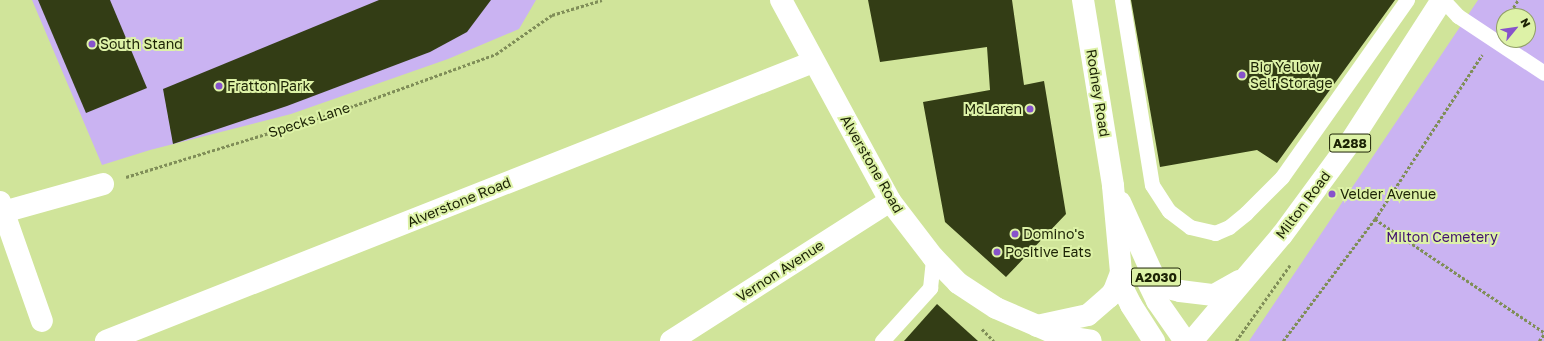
<!DOCTYPE html>
<html>
<head>
<meta charset="utf-8">
<style>
	body { margin:0 }
	#map { position:relative; width:1544px; height:341px; overflow:hidden; background:#d0e49a; font-family:"Golos Text",sans-serif }
	div>[style] { position:absolute }
	.green>* { inset:0; background:#cab3f2 }
	.building>* { inset:0; background:#333d15 }
	.path>* { height:2.5px; margin-top:-1.25px; transform-origin:0; background:repeating-linear-gradient(90deg,#808e58 0 3px,transparent 0 5px) }
	.lane>* { height:15px; margin:-7.5px; padding:0 7.5px; transform-origin:7.5px; border-radius:7.5px; background:#fff }
	.street>* { height:22px; margin:-11px; padding:0 11px; transform-origin:11px; border-radius:11px; background:#fff }
	.primary>* { height:22px; margin:-11px; padding:0 11px; transform-origin:11px; border-radius:11px; background:#fff }
	.dots>* { width:11px; height:11px; translate:-50% -50%; box-sizing:border-box; border:2px solid #ddf2a7; border-radius:50% }
	span { translate:-50% -50%; white-space:nowrap; text-align:center; line-height:1.15; -webkit-text-stroke:4px #ddf2a7; paint-order:stroke }
	.shield-label span { padding:1px 3px; background:#ddf2a7; border:1px solid; border-radius:3px; -webkit-text-stroke-width:0 }
	.shield-label { font-size:13px; color:#1c2305; font-weight:700 }
	.poi-label { font-size:14px; color:#1c2305 }
	.left { translate:0 -50%; text-align:left }
	.right { translate:-100% -50%; text-align:right }
	.street-label { font-size:14px; color:#1c2305 }
	.park-label { font-size:14px; color:#411170 }
	.north { position:absolute; left:1496px; top:8px; width:40px; height:40px; box-sizing:border-box; background:#ddf2a7; border:1px solid #909f66; border-radius:50%; rotate:61deg; font-size:11px; font-weight:700; line-height:16px; text-align:center; color:#1c2305 }
	.north::after { content:''; display:block; margin:auto; width:14px; height:18px; background:#8753cb; clip-path:polygon(50% 0,100% 100%,50% 72%,0 100%) }
</style>
</head>
<body>
<div id="map">
	<div class="green">
		<i style="clip-path:polygon(32px 0,536px 0,519px 29px,448px 59px,291px 114px,150px 150px,102px 165px)"></i>
		<i style="clip-path:polygon(evenodd,1478px 0,1544px 0,1544px 341px,1249px 341px,1478px 0,1504px 16px,1528px 16px,1528px 40px,1504px 40px,1504px 16px)"></i>
	</div>
	<div class="building">
		<i style="clip-path:polygon(38px 0,110px 0,147px 88px,86px 113px)"></i>
		<i style="clip-path:polygon(379px 0,491px 0,467px 32px,430px 52px,287px 106px,173px 144px,163px 89px)"></i>
		<i style="clip-path:polygon(868px 0,1012px 0,1024px 85px,1044px 81px,1066px 214px,1006px 277px,945px 222px,923px 102px,990px 90px,987px 47px,880px 62px)"></i>
		<i style="clip-path:polygon(1131px 0,1395px 0,1277px 163px,1257px 150px,1160px 167px)"></i>
		<i style="clip-path:polygon(937px 304px,978px 341px,904px 341px)"></i>
	</div>
	<div class="path">
		<i style="left:1508px;top:16px;width:19px;rotate:-58deg"></i>
		<i style="left:126px;top:177px;width:214px;rotate:-17.1deg"></i>
		<i style="left:331px;top:114px;width:176px;rotate:-20deg"></i>
		<i style="left:496px;top:54px;width:68px;rotate:-34.9deg"></i>
		<i style="left:552px;top:15px;width:52px;rotate:-16.7deg"></i>
		<i style="left:1375px;top:219px;width:203px;rotate:33.8deg"></i>
		<i style="left:982px;top:329px;width:17px;rotate:45deg"></i>
		<i style="left:1236px;top:341px;width:93px;rotate:-54.6deg"></i>
		<i style="left:1283px;top:341px;width:153px;rotate:-53deg"></i>
		<i style="left:1375px;top:219px;width:196px;rotate:-56.9deg"></i>
		<i style="left:1539px;top:341px;width:9px;rotate:-54deg"></i>
	</div>
	<div class="lane">
		<i style="left:1122px;top:0;width:187px;rotate:80.8deg"></i>
		<i style="left:1152px;top:185px;width:31px;rotate:57deg"></i>
		<i style="left:1169px;top:211px;width:26px;rotate:37deg"></i>
		<i style="left:1190px;top:227px;width:26px;rotate:13deg"></i>
		<i style="left:1215px;top:233px;width:15px;rotate:-23deg"></i>
		<i style="left:1229px;top:227px;width:22px;rotate:-39deg"></i>
		<i style="left:1246px;top:213px;width:51px;rotate:-45deg"></i>
		<i style="left:1282px;top:177px;width:217px;rotate:-54.8deg"></i>
		<i style="left:1443px;top:0;width:22px;rotate:47deg"></i>
		<i style="left:1458px;top:16px;width:103px;rotate:33.5deg"></i>
		<i style="left:882px;top:341px;width:72px;rotate:-47.8deg"></i>
		<i style="left:930px;top:288px;width:31px;rotate:-84deg"></i>
	</div>
	<div class="street">
		<i style="left:781px;top:0;width:229px;rotate:61.5deg"></i>
		<i style="left:890px;top:201px;width:71px;rotate:52.5deg"></i>
		<i style="left:933px;top:257px;width:36px;rotate:46deg"></i>
		<i style="left:958px;top:283px;width:45px;rotate:33.3deg"></i>
		<i style="left:996px;top:308px;width:71px;rotate:23.3deg"></i>
		<i style="left:1061px;top:336px;width:30px;rotate:9deg"></i>
		<i style="left:0;top:202px;width:126px;rotate:70.6deg"></i>
		<i style="left:0;top:213px;width:107px;rotate:-15.7deg"></i>
		<i style="left:1037px;top:326px;width:52px;rotate:-12.2deg"></i>
		<i style="left:1088px;top:315px;width:28px;rotate:-41deg"></i>
		<i style="left:1109px;top:297px;width:8px;rotate:-50deg"></i>
		<i style="left:1114px;top:291px;width:19px;rotate:-69deg"></i>
		<i style="left:106px;top:341px;width:760px;rotate:-21.54deg"></i>
		<i style="left:671px;top:341px;width:260px;rotate:-32.6deg"></i>
	</div>
	<div class="primary">
		<i style="left:1083px;top:0;width:188px;rotate:80.8deg"></i>
		<i style="left:1113px;top:186px;width:87px;rotate:84.7deg"></i>
		<i style="left:1121px;top:273px;width:18px;rotate:81deg"></i>
		<i style="left:1124px;top:291px;width:16px;rotate:63deg"></i>
		<i style="left:1131px;top:305px;width:43px;rotate:57.4deg"></i>
		<i style="left:1120px;top:202px;width:78px;rotate:65.7deg"></i>
		<i style="left:1152px;top:273px;width:18px;rotate:49deg"></i>
		<i style="left:1164px;top:287px;width:16px;rotate:14deg"></i>
		<i style="left:1180px;top:291px;width:34px;rotate:7deg"></i>
		<i style="left:1214px;top:295px;width:29px;rotate:-29deg"></i>
		<i style="left:1145px;top:276px;width:28px;rotate:64deg"></i>
		<i style="left:1157px;top:301px;width:49px;rotate:55deg"></i>
		<i style="left:1192px;top:341px;width:139px;rotate:-49.7deg"></i>
		<i style="left:1282px;top:235px;width:117px;rotate:-53.7deg"></i>
		<i style="left:1351px;top:141px;width:168px;rotate:-57.2deg"></i>
	</div>
	<div class="dots">
		<i style="left:92px;top:44px;background:#8753cb"></i>
		<i style="left:1242px;top:75px;background:#8753cb"></i>
		<i style="left:219px;top:86px;background:#8753cb"></i>
		<i style="left:1030px;top:109px;background:#8753cb"></i>
		<i style="left:1332px;top:194px;background:#8753cb"></i>
		<i style="left:1015px;top:234px;background:#8753cb"></i>
		<i style="left:997px;top:252px;background:#8753cb"></i>
	</div>
	<div class="shield-label">
		<span style="left:1350px;top:143px">A288</span>
		<span style="left:1156px;top:277px">A2030</span>
	</div>
	<div class="poi-label">
		<span class="left" style="left:100px;top:44px">South Stand</span>
		<span class="left" style="left:1250px;top:75px">Big Yellow<br>Self Storage</span>
		<span class="left" style="left:227px;top:86px">Fratton Park</span>
		<span class="right" style="left:1022px;top:109px">McLaren</span>
		<span class="left" style="left:1340px;top:194px">Velder Avenue</span>
		<span class="left" style="left:1023px;top:234px">Domino's</span>
		<span class="left" style="left:1005px;top:252px">Positive Eats</span>
	</div>
	<div class="street-label">
		<span style="left:1098px;top:93px;rotate:81deg">Rodney Road</span>
		<span style="left:309px;top:120px;rotate:-18deg">Specks Lane</span>
		<span style="left:872px;top:164px;rotate:60deg">Alverstone Road</span>
		<span style="left:459px;top:202px;rotate:-22deg">Alverstone Road</span>
		<span style="left:1303px;top:205px;rotate:-53deg">Milton Road</span>
		<span style="left:780px;top:271px;rotate:-33deg">Vernon Avenue</span>
	</div>
	<div class="park-label">
		<span style="left:1442px;top:237px">Milton Cemetery</span>
	</div>
	<div class="north">N</div>
</div>
</body>
</html>
